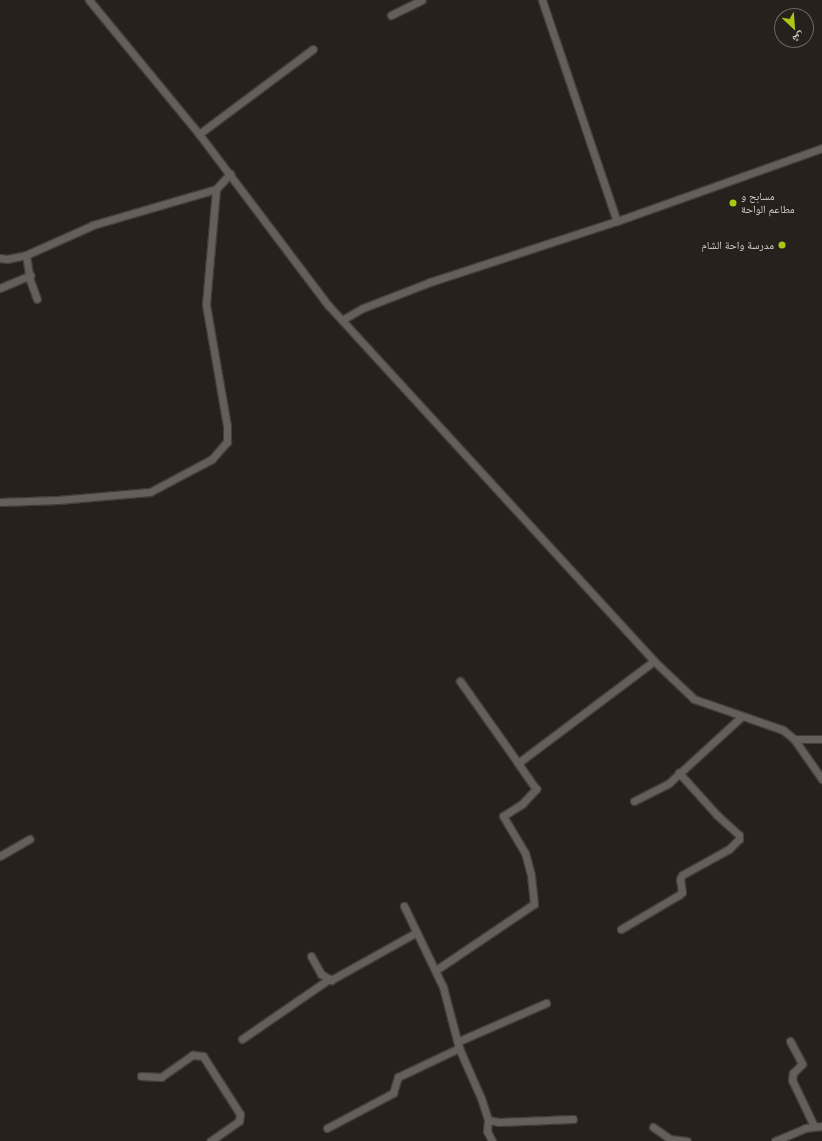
<!DOCTYPE html>
<html>
<head>
<meta charset="utf-8">
<style>
	body { margin:0 }
	#map { position:relative; width:822px; height:1141px; overflow:hidden; background:#27211d; font-family:Mulish,"Noto Naskh Arabic",sans-serif }
	div>[style] { position:absolute }
	.roads { filter:drop-shadow(1px 0 #433e3b) drop-shadow(-1px 0 #433e3b) drop-shadow(0 1px #433e3b) drop-shadow(0 -1px #433e3b) }
	.minor>* { height:7px; margin:-3.5px; padding:0 3.5px; transform-origin:3.5px; border-radius:3.5px; background:#655e59 }
	.dots>* { width:11px; height:11px; translate:-50% -50%; box-sizing:border-box; border:2px solid #27211d; border-radius:50% }
	span { translate:-50% -50%; white-space:nowrap; text-align:center; line-height:1.15; -webkit-text-stroke:3.5px #27211d; paint-order:stroke }
	.poi-label { font-size:11px; color:#d5d1ce }
	.left { translate:0 -50%; text-align:left }
	.right { translate:-100% -50%; text-align:right }
	.north { position:absolute; left:774px; top:8px; width:40px; height:40px; box-sizing:border-box; background:#27211d; border:1px solid #6d6764; border-radius:50%; rotate:154deg; font-size:11px; font-weight:700; line-height:16px; text-align:center; color:#d5d1ce }
	.north::after { content:''; display:block; margin:auto; width:14px; height:18px; background:#aac717; clip-path:polygon(50% 0,100% 100%,50% 72%,0 100%) }
</style>
</head>
<body>
<div id="map">
	<div class="roads">
		<div class="minor">
			<i style="left:89px;top:0;width:173px;rotate:50.6deg"></i>
			<i style="left:199px;top:134px;width:214px;rotate:53deg"></i>
			<i style="left:328px;top:305px;width:483px;rotate:47.5deg"></i>
			<i style="left:654px;top:661px;width:55px;rotate:43.5deg"></i>
			<i style="left:694px;top:699px;width:94px;rotate:19.2deg"></i>
			<i style="left:783px;top:730px;width:14px;rotate:39deg"></i>
			<i style="left:794px;top:739px;width:28px"></i>
			<i style="left:542px;top:0;width:233px;rotate:71.3deg"></i>
			<i style="left:391px;top:15px;width:34px;rotate:-26deg"></i>
			<i style="left:199px;top:134px;width:142px;rotate:-36.7deg"></i>
			<i style="left:26px;top:255px;width:25px;rotate:81deg"></i>
			<i style="left:30px;top:280px;width:20px;rotate:70deg"></i>
			<i style="left:0;top:258px;width:7px;rotate:8deg"></i>
			<i style="left:7px;top:259px;width:19px;rotate:-12deg"></i>
			<i style="left:26px;top:255px;width:73px;rotate:-24.1deg"></i>
			<i style="left:93px;top:225px;width:128px;rotate:-16.3deg"></i>
			<i style="left:0;top:288px;width:33px;rotate:-23deg"></i>
			<i style="left:342px;top:320px;width:24px;rotate:-30deg"></i>
			<i style="left:363px;top:308px;width:72px;rotate:-21.2deg"></i>
			<i style="left:430px;top:282px;width:197px;rotate:-18.1deg"></i>
			<i style="left:617px;top:221px;width:218px;rotate:-19.6deg"></i>
			<i style="left:0;top:502px;width:58px;rotate:-2deg"></i>
			<i style="left:58px;top:500px;width:92px;rotate:-5deg"></i>
			<i style="left:150px;top:492px;width:70px;rotate:-28deg"></i>
			<i style="left:212px;top:459px;width:23px;rotate:-49deg"></i>
			<i style="left:227px;top:442px;width:16px;rotate:-90deg"></i>
			<i style="left:227px;top:426px;width:124px;rotate:-99.8deg"></i>
			<i style="left:206px;top:304px;width:115px;rotate:-85deg"></i>
			<i style="left:216px;top:189px;width:21px;rotate:-47deg"></i>
			<i style="left:460px;top:681px;width:100px;rotate:54.7deg"></i>
			<i style="left:794px;top:739px;width:49px;rotate:55deg"></i>
			<i style="left:634px;top:801px;width:39px;rotate:-27deg"></i>
			<i style="left:669px;top:783px;width:99px;rotate:-42.5deg"></i>
			<i style="left:0;top:856px;width:34px;rotate:-30deg"></i>
			<i style="left:621px;top:929px;width:67px;rotate:-30.4deg"></i>
			<i style="left:679px;top:895px;width:4px;rotate:-45deg"></i>
			<i style="left:682px;top:892px;width:13px;rotate:-99deg"></i>
			<i style="left:680px;top:879px;width:4px;rotate:-63deg"></i>
			<i style="left:682px;top:875px;width:54px;rotate:-29deg"></i>
			<i style="left:729px;top:849px;width:14px;rotate:-45deg"></i>
			<i style="left:739px;top:839px;width:4px;rotate:-90deg"></i>
			<i style="left:739px;top:835px;width:30px;rotate:-138deg"></i>
			<i style="left:717px;top:815px;width:57px;rotate:-132.1deg"></i>
			<i style="left:311px;top:956px;width:21px;rotate:61deg"></i>
			<i style="left:321px;top:974px;width:12px;rotate:31deg"></i>
			<i style="left:331px;top:980px;width:98px;rotate:-29.2deg"></i>
			<i style="left:436px;top:970px;width:118px;rotate:-34deg"></i>
			<i style="left:534px;top:904px;width:29px;rotate:-96deg"></i>
			<i style="left:531px;top:875px;width:23px;rotate:-105deg"></i>
			<i style="left:525px;top:853px;width:43px;rotate:-120.7deg"></i>
			<i style="left:503px;top:816px;width:22px;rotate:-32deg"></i>
			<i style="left:522px;top:804px;width:21px;rotate:-47deg"></i>
			<i style="left:536px;top:789px;width:32px;rotate:-125deg"></i>
			<i style="left:518px;top:763px;width:170px;rotate:-36.9deg"></i>
			<i style="left:242px;top:1039px;width:106px;rotate:-34.6deg"></i>
			<i style="left:459px;top:1041px;width:95px;rotate:-23.6deg"></i>
			<i style="left:790px;top:1041px;width:26px;rotate:62deg"></i>
			<i style="left:802px;top:1064px;width:13px;rotate:135deg"></i>
			<i style="left:793px;top:1073px;width:7px;rotate:98deg"></i>
			<i style="left:792px;top:1080px;width:51px;rotate:64.4deg"></i>
			<i style="left:459px;top:1048px;width:55px;rotate:66.3deg"></i>
			<i style="left:481px;top:1098px;width:23px;rotate:72deg"></i>
			<i style="left:488px;top:1120px;width:11px;rotate:95deg"></i>
			<i style="left:487px;top:1131px;width:11px;rotate:63deg"></i>
			<i style="left:141px;top:1076px;width:20px;rotate:3deg"></i>
			<i style="left:161px;top:1077px;width:39px;rotate:-35deg"></i>
			<i style="left:193px;top:1055px;width:10px;rotate:6deg"></i>
			<i style="left:203px;top:1056px;width:69px;rotate:57.5deg"></i>
			<i style="left:240px;top:1114px;width:7px;rotate:98deg"></i>
			<i style="left:239px;top:1121px;width:35px;rotate:145deg"></i>
			<i style="left:488px;top:1120px;width:11px;rotate:10deg"></i>
			<i style="left:499px;top:1122px;width:74px;rotate:-2.3deg"></i>
			<i style="left:653px;top:1127px;width:21px;rotate:35deg"></i>
			<i style="left:670px;top:1139px;width:17px;rotate:7deg"></i>
			<i style="left:327px;top:1128px;width:75px;rotate:-27.9deg"></i>
			<i style="left:393px;top:1093px;width:17px;rotate:-73deg"></i>
			<i style="left:398px;top:1077px;width:68px;rotate:-25.4deg"></i>
			<i style="left:459px;top:1048px;width:63px;rotate:-104.7deg"></i>
			<i style="left:443px;top:987px;width:90px;rotate:-115.7deg"></i>
			<i style="left:775px;top:1141px;width:33px;rotate:-23deg"></i>
			<i style="left:805px;top:1128px;width:17px;rotate:-7deg"></i>
		</div>
	</div>
	<div class="dots">
		<i style="left:733px;top:203px;background:#aac717"></i>
		<i style="left:782px;top:245px;background:#aac717"></i>
	</div>
	<div class="poi-label">
		<span class="left" style="left:741px;top:203px">مسابح و<br>مطاعم الواحة</span>
		<span class="right" style="left:774px;top:245px">مدرسة واحة الشام</span>
	</div>
	<div class="north">ش</div>
</div>
</body>
</html>
